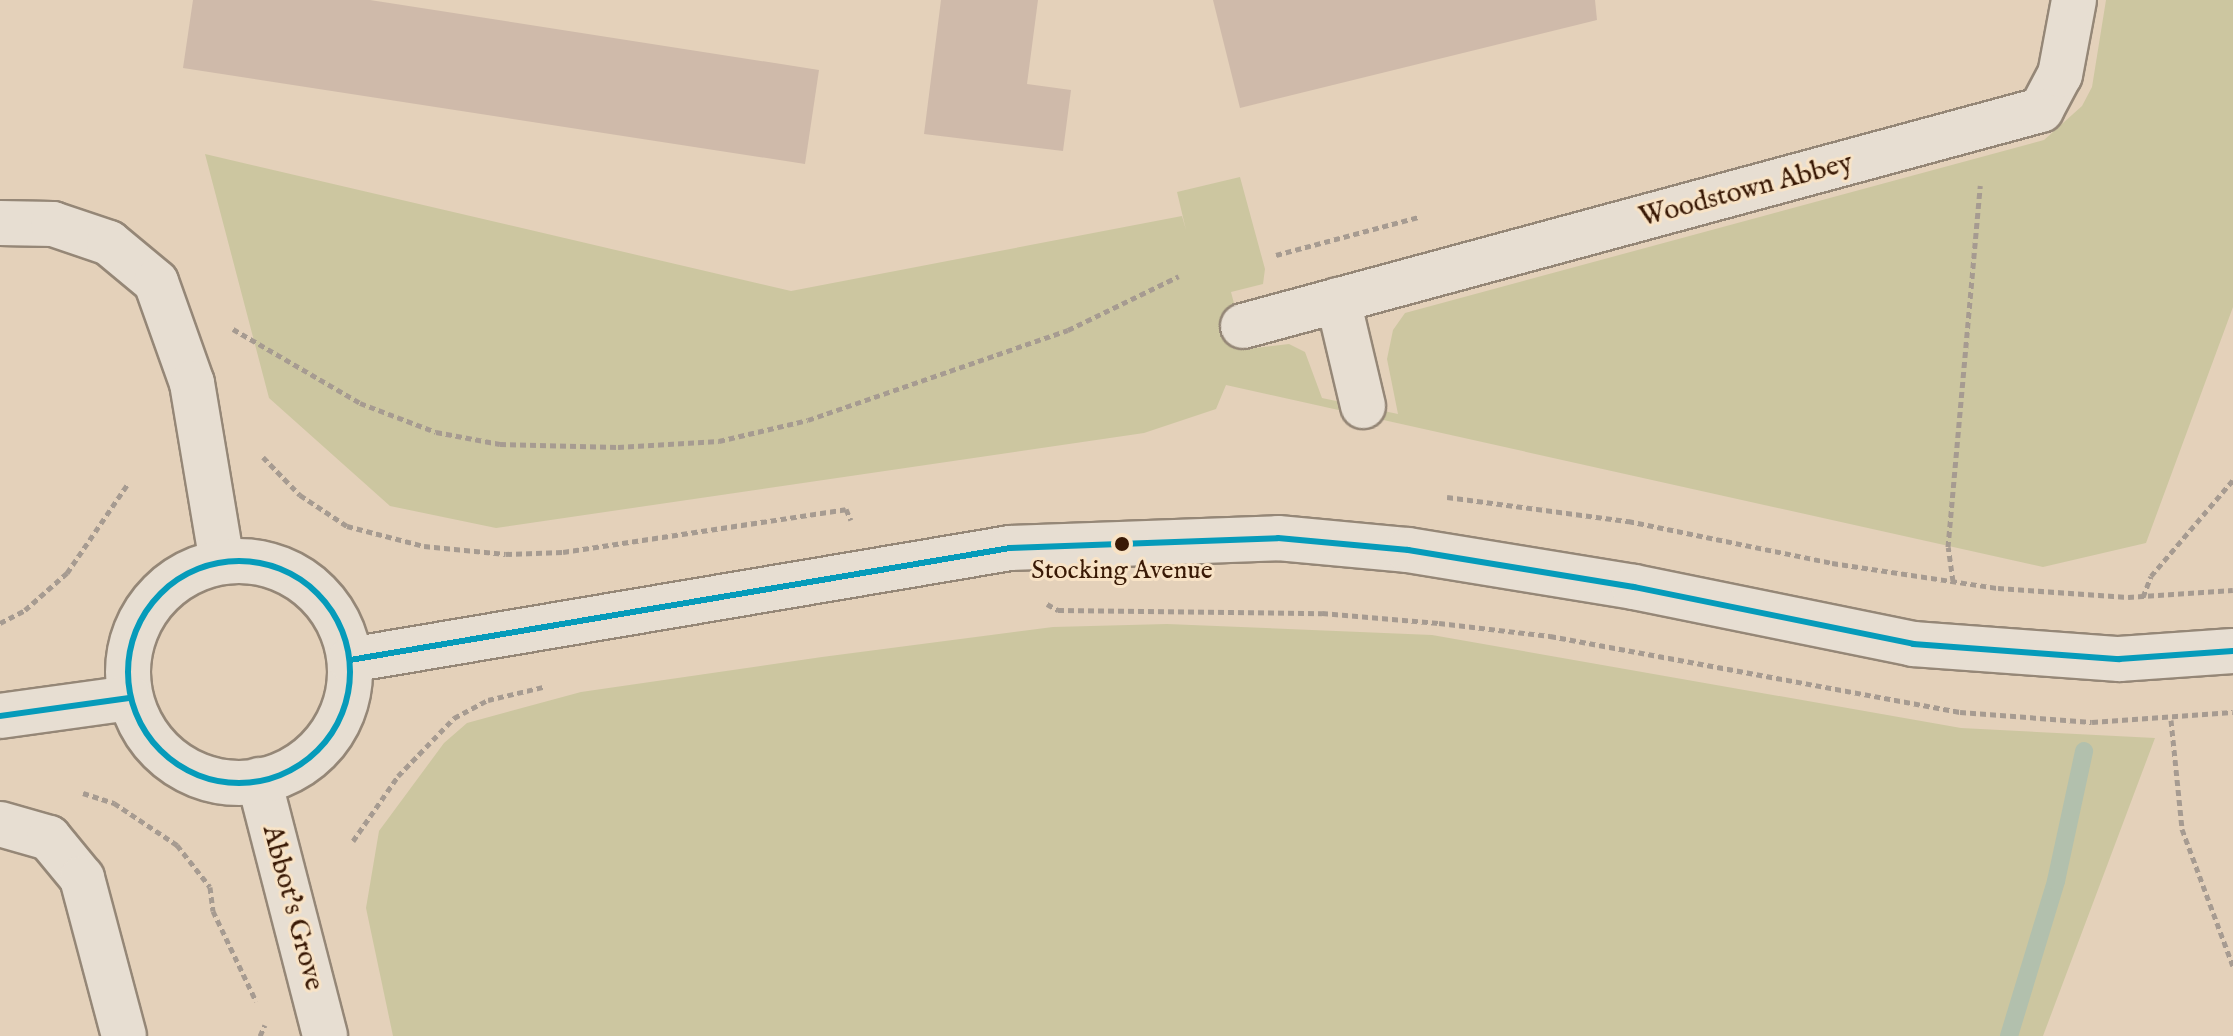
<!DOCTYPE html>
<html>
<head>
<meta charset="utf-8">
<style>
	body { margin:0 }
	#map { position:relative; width:2233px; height:1036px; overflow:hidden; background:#e4d1ba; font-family:"IM FELL English",serif }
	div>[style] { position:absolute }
	.green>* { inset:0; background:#ccc6a0 }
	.stream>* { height:18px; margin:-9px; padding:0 9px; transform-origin:9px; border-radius:9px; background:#b2c0ad }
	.building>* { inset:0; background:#cfbaaa }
	.path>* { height:5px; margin-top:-2.5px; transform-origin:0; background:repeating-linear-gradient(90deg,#a69b91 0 6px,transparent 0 10px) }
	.roads { filter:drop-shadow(2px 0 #958777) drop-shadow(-2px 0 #958777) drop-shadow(0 2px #958777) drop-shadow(0 -2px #958777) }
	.minor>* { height:44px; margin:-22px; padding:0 22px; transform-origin:22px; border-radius:22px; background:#e7ded2 }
	.tertiary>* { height:44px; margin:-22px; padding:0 22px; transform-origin:22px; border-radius:22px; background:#e7ded2 }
	.tertiary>.ring { margin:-22px; padding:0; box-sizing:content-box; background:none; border:44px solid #e7ded2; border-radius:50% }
	.bus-1>* { height:6px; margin:-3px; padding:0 3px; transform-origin:3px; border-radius:3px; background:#069bba }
	.bus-1>.ring { margin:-3px; padding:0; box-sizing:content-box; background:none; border:6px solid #069bba; border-radius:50% }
	.dots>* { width:22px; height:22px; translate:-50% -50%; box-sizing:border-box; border:4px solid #f8e3c6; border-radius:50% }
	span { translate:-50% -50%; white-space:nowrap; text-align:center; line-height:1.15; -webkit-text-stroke:6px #f8e3c6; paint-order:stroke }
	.bus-label { font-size:26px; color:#391905 }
	.street-label { font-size:28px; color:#391905 }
</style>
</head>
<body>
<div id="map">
	<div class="green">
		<i style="clip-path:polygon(2106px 0,2233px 0,2233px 307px,2146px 543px,2043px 567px,1226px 385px,1216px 409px,1144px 433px,496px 528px,390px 506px,269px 398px,205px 154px,791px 291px,1182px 216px,1186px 230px,1177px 192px,1240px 177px,1265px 269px,1263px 284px,1231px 292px,1246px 349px,1289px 344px,1305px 352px,1322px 398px,1398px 414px,1387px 359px,1393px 330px,1405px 313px,2044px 140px,2082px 106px,2092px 87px)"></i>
		<i style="clip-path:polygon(1167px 624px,1432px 635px,1961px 728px,2155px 738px,2043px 1036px,393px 1036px,366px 908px,379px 831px,444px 743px,467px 723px,581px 692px,822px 657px,1053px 627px)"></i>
	</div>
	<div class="stream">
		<i style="left:2009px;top:1036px;width:162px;rotate:-73.1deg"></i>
		<i style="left:2056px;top:881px;width:133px;rotate:-77.8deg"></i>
	</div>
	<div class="building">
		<i style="clip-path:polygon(193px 0,370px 0,819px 70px,805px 164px,183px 68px)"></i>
		<i style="clip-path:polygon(941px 0,1038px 0,1027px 84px,1071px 90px,1063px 151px,924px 134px)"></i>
		<i style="clip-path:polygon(1213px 0,1595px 0,1597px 20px,1240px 108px)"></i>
	</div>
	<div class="path">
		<i style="left:1276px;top:255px;width:148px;rotate:-14.9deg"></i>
		<i style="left:233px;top:329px;width:147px;rotate:30.2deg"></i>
		<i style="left:360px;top:403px;width:81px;rotate:20.9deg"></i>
		<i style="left:436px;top:432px;width:65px;rotate:10.6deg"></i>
		<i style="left:500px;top:444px;width:118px;rotate:1.5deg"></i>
		<i style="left:618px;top:447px;width:101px;rotate:-3.4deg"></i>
		<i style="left:719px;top:441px;width:91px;rotate:-13.3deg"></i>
		<i style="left:808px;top:420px;width:275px;rotate:-19.1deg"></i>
		<i style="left:1068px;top:330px;width:123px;rotate:-25.9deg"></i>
		<i style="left:263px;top:457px;width:53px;rotate:45.8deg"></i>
		<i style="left:300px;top:495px;width:56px;rotate:33.4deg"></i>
		<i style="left:347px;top:526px;width:80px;rotate:14.6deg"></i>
		<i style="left:424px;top:546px;width:82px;rotate:5.6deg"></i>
		<i style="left:506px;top:554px;width:57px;rotate:-2deg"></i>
		<i style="left:563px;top:552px;width:286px;rotate:-8.6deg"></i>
		<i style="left:846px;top:509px;width:12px;rotate:66deg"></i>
		<i style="left:1447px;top:497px;width:183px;rotate:7.6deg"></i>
		<i style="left:1628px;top:521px;width:208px;rotate:11.6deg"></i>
		<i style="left:1832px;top:563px;width:168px;rotate:8.6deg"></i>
		<i style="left:1998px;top:588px;width:130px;rotate:4deg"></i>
		<i style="left:2128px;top:597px;width:105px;rotate:-3.8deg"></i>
		<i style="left:1953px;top:581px;width:34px;rotate:-98deg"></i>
		<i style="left:1948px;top:547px;width:363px;rotate:-84.9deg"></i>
		<i style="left:2143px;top:597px;width:22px;rotate:-69deg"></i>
		<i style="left:2151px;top:576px;width:126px;rotate:-49.5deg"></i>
		<i style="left:1047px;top:604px;width:13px;rotate:29deg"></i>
		<i style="left:1058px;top:610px;width:264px;rotate:0.7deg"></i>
		<i style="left:1322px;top:613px;width:117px;rotate:4.9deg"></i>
		<i style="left:1439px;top:623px;width:112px;rotate:6.7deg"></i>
		<i style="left:1550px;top:636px;width:417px;rotate:10.5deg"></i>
		<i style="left:1960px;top:712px;width:132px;rotate:4.3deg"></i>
		<i style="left:2092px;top:722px;width:141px;rotate:-4.1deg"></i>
		<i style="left:0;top:623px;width:28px;rotate:-27deg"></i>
		<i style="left:25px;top:610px;width:56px;rotate:-41.4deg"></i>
		<i style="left:67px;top:573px;width:107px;rotate:-55.7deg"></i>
		<i style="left:2171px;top:720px;width:110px;rotate:84.2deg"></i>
		<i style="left:2182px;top:829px;width:146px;rotate:69.6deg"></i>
		<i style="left:83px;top:793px;width:33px;rotate:18deg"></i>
		<i style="left:114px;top:803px;width:76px;rotate:33.7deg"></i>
		<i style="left:177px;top:845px;width:53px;rotate:51.8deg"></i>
		<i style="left:210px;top:887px;width:24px;rotate:83deg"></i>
		<i style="left:213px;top:911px;width:100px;rotate:64.5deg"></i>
		<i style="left:353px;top:841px;width:79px;rotate:-55.3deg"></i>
		<i style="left:398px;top:776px;width:81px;rotate:-46deg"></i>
		<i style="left:454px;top:718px;width:38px;rotate:-28deg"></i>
		<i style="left:488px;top:700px;width:57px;rotate:-13.3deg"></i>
		<i style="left:260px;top:1036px;width:12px;rotate:-66deg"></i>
	</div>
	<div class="roads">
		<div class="minor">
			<i style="left:0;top:223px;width:53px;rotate:1.1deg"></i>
			<i style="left:53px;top:224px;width:59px;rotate:18.7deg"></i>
			<i style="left:109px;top:243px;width:61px;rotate:39.7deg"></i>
			<i style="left:156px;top:282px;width:107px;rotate:70.4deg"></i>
			<i style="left:192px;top:383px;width:181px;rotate:80.5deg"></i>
			<i style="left:1338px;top:300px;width:109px;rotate:76.7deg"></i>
			<i style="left:1243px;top:326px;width:827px;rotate:-15.15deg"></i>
			<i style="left:2041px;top:110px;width:40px;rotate:-62deg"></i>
			<i style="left:2060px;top:75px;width:76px;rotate:-79.4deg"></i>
			<i style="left:259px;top:780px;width:264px;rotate:75.5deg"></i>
			<i style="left:0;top:824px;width:51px;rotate:15.9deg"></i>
			<i style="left:49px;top:838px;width:52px;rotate:50.5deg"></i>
			<i style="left:82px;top:878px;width:163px;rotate:75.1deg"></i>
		</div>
		<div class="tertiary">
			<i class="ring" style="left:128px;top:561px;width:178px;height:178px"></i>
			<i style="left:350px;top:660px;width:669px;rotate:-9.63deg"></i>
			<i style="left:1010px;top:548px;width:268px;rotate:-2.1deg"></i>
			<i style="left:1278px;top:538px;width:131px;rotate:5.3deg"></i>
			<i style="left:1408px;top:550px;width:229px;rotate:9.3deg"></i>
			<i style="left:1634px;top:587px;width:285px;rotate:11.5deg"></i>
			<i style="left:1913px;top:644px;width:207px;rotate:4.2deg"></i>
			<i style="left:2119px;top:659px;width:114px;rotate:-4deg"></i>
			<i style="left:0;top:716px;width:131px;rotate:-7.9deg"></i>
		</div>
	</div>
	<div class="bus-1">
		<i class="ring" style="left:128px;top:561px;width:216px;height:216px"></i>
		<i style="left:350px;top:660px;width:669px;rotate:-9.63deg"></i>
		<i style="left:1010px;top:548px;width:268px;rotate:-2.1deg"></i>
		<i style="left:1278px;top:538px;width:131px;rotate:5.3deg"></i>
		<i style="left:1408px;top:550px;width:229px;rotate:9.3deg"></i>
		<i style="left:1634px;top:587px;width:285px;rotate:11.5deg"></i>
		<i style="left:1913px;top:644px;width:207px;rotate:4.2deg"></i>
		<i style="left:2119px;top:659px;width:114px;rotate:-4deg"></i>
		<i style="left:0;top:716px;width:131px;rotate:-7.9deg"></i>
	</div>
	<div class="dots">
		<i style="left:1122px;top:544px;background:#391905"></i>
	</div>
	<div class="bus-label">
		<span style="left:1122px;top:571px">Stocking Avenue</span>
	</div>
	<div class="street-label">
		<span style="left:1746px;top:191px;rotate:-15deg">Woodstown Abbey</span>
		<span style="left:292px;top:908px;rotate:75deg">Abbot's Grove</span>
	</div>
</div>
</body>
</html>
